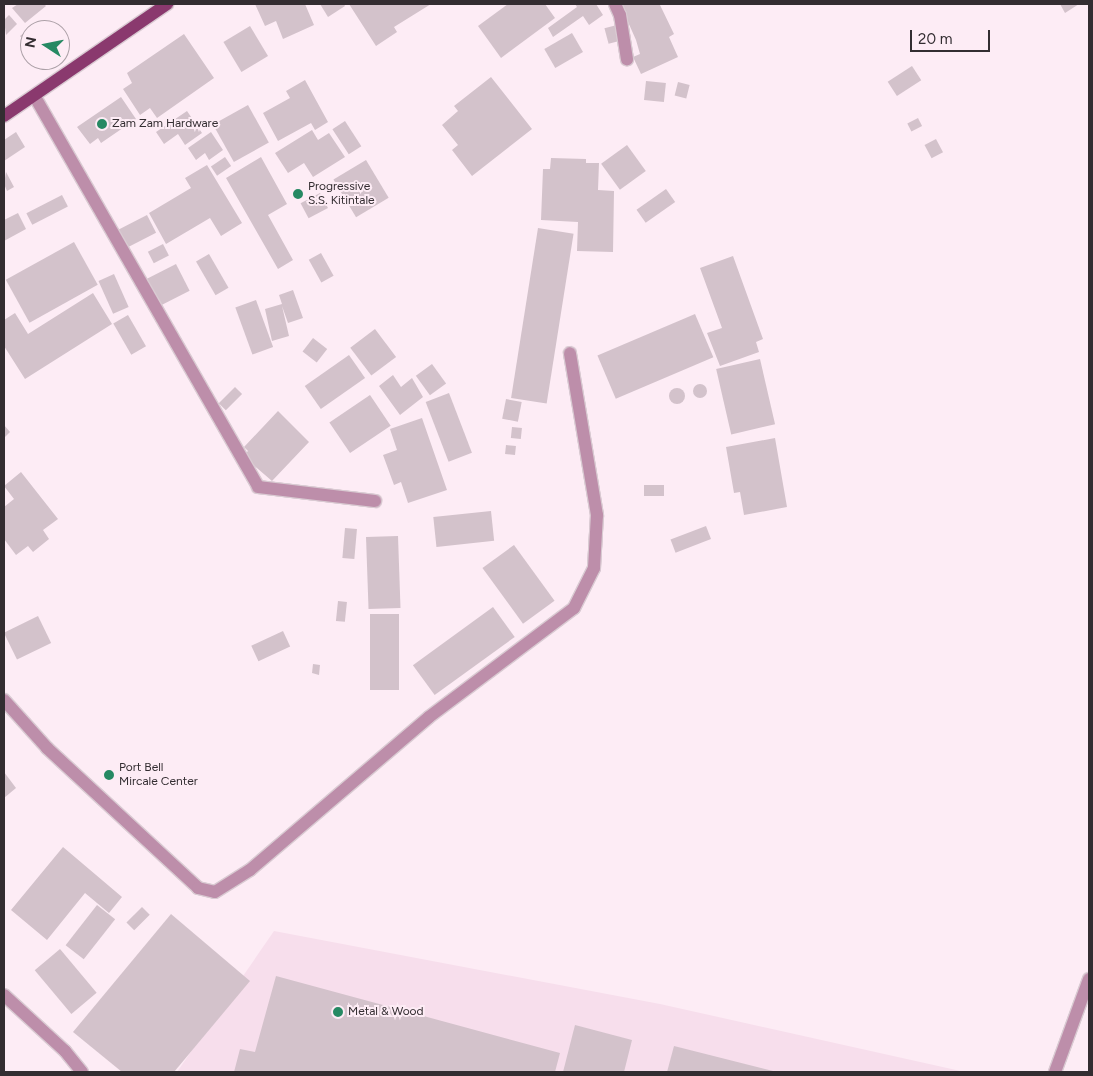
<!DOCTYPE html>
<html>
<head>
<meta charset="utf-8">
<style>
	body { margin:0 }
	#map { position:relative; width:1093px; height:1076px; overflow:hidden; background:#fdecf5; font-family:Figtree,sans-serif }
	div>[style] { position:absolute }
	.built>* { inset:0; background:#f7deec }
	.building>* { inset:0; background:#d3c2cb; transform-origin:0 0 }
	.round { border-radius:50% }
	.roads { filter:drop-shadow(1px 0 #d9cad2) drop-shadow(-1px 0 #d9cad2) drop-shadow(0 1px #d9cad2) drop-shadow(0 -1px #d9cad2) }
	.minor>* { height:12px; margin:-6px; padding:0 6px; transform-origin:6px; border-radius:6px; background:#bd8eaa }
	.major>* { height:12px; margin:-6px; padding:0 6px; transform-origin:6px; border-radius:6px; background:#8a396e }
	.dots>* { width:14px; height:14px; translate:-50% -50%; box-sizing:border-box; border:2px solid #fdecf5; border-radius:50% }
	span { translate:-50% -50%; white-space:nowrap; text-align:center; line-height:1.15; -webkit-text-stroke:4px #fdecf5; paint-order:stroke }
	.poi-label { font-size:12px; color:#332d31 }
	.left { translate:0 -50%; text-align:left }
	.frame { position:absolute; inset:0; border:5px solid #332d31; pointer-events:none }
	.north { position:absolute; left:20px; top:20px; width:50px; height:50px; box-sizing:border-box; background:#fdecf5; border:1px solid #aca0a7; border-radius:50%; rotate:281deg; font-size:14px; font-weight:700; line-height:20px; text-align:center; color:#332d31 }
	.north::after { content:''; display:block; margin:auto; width:18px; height:22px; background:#268963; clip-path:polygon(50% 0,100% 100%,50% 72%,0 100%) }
	.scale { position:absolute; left:910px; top:30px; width:80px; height:22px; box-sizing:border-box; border:2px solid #332d31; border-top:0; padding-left:6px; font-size:15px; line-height:18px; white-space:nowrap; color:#332d31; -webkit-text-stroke:4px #fdecf5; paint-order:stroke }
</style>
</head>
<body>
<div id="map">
	<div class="built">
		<i style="clip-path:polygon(274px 931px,660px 1004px,965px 1072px,177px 1072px)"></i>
	</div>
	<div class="building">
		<i style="clip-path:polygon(18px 4px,44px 4px,46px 6px,25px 23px,12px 8px)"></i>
		<i style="clip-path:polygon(255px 4px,305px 4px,314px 25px,283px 39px,276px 21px,265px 26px)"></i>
		<i style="clip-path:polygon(320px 4px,344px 4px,345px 6px,328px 17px)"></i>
		<i style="clip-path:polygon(349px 4px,431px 4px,394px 27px,397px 32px,376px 46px)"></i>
		<i style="clip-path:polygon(508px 4px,545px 4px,555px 18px,501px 58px,478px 26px)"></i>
		<i style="clip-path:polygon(575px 4px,596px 4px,603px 15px,589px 25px,583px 16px,553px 37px,548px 28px,577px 7px)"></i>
		<i style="clip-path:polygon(620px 4px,663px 4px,660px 5px,674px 34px,669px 37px,678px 57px,641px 74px,633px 57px,640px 54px,636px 40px)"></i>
		<i style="clip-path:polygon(1060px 4px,1079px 4px,1065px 13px)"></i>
		<i style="clip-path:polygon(9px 15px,17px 24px,6px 35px,4px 20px)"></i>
		<i style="left:617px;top:25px;width:16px;height:13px;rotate:75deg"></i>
		<i style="left:250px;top:26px;width:35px;height:31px;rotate:59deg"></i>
		<i style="clip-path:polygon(32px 27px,34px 30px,30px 30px,30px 40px,26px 43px,20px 36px)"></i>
		<i style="left:572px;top:33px;width:22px;height:32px;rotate:60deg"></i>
		<i style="clip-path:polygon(184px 34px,214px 78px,157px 118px,150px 108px,140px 115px,123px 89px,132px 83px,127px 73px)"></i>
		<i style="left:912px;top:66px;width:17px;height:29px;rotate:57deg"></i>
		<i style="clip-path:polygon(491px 77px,532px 129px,472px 176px,452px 150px,458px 145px,442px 125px,458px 111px,454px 106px)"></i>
		<i style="clip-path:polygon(305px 80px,328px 122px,315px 130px,311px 123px,278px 141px,263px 113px,290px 98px,286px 91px)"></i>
		<i style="left:646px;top:81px;width:20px;height:19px;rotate:6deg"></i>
		<i style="left:678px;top:82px;width:12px;height:14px;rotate:14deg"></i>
		<i style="clip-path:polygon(121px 97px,136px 119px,101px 143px,98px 138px,90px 144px,77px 127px)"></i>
		<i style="left:248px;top:105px;width:43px;height:40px;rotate:61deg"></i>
		<i style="clip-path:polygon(187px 111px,202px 133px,185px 145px,178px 134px,164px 144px,156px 132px)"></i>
		<i style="left:918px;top:118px;width:9px;height:12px;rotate:63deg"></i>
		<i style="left:345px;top:121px;width:30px;height:15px;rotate:57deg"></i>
		<i style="clip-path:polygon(312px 130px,318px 140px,329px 133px,345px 157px,313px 177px,304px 163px,288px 173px,275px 153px)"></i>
		<i style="clip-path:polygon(16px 132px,25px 147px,4px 161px,4px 140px)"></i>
		<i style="clip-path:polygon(211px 132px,223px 150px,209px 160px,205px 153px,196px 160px,188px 148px)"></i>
		<i style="left:936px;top:139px;width:15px;height:13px;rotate:62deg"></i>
		<i style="left:627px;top:145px;width:32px;height:32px;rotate:54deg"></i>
		<i style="left:225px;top:157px;width:11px;height:17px;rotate:56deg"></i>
		<i style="clip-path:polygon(261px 157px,287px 204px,268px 215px,293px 260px,278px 269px,226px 178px)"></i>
		<i style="clip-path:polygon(551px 158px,586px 159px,586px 163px,599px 163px,598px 190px,614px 191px,613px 252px,577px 251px,578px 222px,541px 220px,543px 169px,550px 169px)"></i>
		<i style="left:366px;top:160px;width:44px;height:38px;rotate:59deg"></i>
		<i style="clip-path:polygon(207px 165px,242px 223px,221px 236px,210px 218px,166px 244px,149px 213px,191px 188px,185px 178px)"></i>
		<i style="clip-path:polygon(6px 172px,14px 187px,7px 191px,4px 184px)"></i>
		<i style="left:666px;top:189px;width:16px;height:36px;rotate:55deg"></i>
		<i style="left:320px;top:193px;width:17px;height:22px;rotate:62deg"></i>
		<i style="left:62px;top:195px;width:13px;height:40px;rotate:63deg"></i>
		<i style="clip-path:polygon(18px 213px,26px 229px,4px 241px,4px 220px)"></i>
		<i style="left:147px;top:215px;width:20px;height:35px;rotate:63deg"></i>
		<i style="left:538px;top:228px;width:36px;height:172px;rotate:9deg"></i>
		<i style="left:74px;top:242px;width:49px;height:78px;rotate:61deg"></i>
		<i style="left:163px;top:244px;width:13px;height:17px;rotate:63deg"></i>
		<i style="left:321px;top:253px;width:26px;height:14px;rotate:61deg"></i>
		<i style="left:209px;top:254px;width:39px;height:15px;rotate:60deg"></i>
		<i style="clip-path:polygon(733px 256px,763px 339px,756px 342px,759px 352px,720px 366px,707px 333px,722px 328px,700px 268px)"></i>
		<i style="left:176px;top:264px;width:30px;height:37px;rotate:63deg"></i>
		<i style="left:114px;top:274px;width:36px;height:17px;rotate:66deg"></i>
		<i style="clip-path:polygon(293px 290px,303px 318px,288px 323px,282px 306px,289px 336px,272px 341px,265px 309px,282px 304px,279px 295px)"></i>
		<i style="clip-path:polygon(93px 293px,112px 324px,25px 379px,4px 346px,4px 320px,15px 313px,28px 334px)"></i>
		<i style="left:256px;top:300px;width:50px;height:22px;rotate:70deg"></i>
		<i style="left:695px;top:314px;width:47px;height:106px;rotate:67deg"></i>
		<i style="left:128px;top:315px;width:36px;height:17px;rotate:60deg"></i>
		<i style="left:375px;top:329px;width:35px;height:31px;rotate:53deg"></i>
		<i style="left:313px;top:338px;width:18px;height:17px;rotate:38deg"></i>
		<i style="left:349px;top:355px;width:28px;height:54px;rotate:55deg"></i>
		<i style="left:760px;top:359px;width:67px;height:45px;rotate:77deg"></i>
		<i style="left:432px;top:364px;width:24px;height:20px;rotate:54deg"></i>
		<i style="clip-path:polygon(393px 375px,401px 387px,412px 378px,423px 397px,400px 415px,379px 386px)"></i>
		<i class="round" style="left:693px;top:384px;width:14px;height:14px"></i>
		<i style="left:235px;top:387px;width:10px;height:23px;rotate:45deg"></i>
		<i class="round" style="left:669px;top:388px;width:16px;height:16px"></i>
		<i style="left:449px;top:393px;width:64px;height:25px;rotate:69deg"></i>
		<i style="left:370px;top:395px;width:37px;height:49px;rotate:56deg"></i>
		<i style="left:506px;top:399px;width:16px;height:20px;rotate:11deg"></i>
		<i style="clip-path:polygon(278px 411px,309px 442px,272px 481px,243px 456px,248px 451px,244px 447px)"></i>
		<i style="clip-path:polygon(422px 418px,447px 490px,408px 503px,401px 482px,394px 485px,383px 455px,397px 450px,390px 429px)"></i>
		<i style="clip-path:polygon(4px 425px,10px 432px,4px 438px)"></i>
		<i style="left:512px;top:427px;width:10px;height:11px;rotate:6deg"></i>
		<i style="clip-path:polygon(775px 438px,787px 507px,744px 515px,740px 492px,734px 493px,726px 447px)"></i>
		<i style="left:506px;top:445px;width:10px;height:9px;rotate:6deg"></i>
		<i style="clip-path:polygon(21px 472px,58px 519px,43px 530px,49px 539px,33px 552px,28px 546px,16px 555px,4px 539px,4px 507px,14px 499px,4px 486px)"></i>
		<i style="left:644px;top:485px;width:20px;height:11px"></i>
		<i style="left:491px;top:511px;width:30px;height:58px;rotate:84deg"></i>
		<i style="left:706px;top:526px;width:14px;height:38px;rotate:69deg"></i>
		<i style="left:345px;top:528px;width:12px;height:30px;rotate:5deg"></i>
		<i style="left:398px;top:536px;width:72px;height:32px;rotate:88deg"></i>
		<i style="left:514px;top:545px;width:69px;height:39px;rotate:54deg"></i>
		<i style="left:338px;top:601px;width:9px;height:20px;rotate:6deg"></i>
		<i style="left:493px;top:607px;width:37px;height:99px;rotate:54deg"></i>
		<i style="left:370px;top:614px;width:29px;height:76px"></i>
		<i style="left:38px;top:616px;width:30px;height:38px;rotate:64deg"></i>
		<i style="left:283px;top:631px;width:17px;height:35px;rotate:65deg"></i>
		<i style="clip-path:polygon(313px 664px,320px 665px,319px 675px,312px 673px)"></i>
		<i style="clip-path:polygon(4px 772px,16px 788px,4px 798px)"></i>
		<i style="clip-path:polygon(63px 847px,122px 897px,109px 913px,85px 893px,47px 940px,11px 910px)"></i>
		<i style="left:97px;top:905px;width:23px;height:51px;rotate:38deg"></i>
		<i style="left:142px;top:907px;width:11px;height:22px;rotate:45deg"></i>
		<i style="clip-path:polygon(171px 914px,250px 981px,174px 1072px,122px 1072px,73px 1032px)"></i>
		<i style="left:60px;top:949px;width:57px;height:33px;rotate:50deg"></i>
		<i style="clip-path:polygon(276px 976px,560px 1053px,555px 1072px,234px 1072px,240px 1049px,255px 1052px)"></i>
		<i style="clip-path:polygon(575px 1025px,632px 1040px,624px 1072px,563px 1072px)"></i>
		<i style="clip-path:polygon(674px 1046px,777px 1072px,667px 1072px)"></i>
	</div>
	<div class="roads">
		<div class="minor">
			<i style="left:615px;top:4px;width:12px;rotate:66deg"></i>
			<i style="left:620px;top:15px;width:45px;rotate:81deg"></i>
			<i style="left:35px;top:97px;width:449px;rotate:60.2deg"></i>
			<i style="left:258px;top:487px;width:118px;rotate:6.8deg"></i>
			<i style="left:4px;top:700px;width:64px;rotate:48.1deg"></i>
			<i style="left:47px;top:748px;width:206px;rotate:42.8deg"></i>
			<i style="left:198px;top:888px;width:17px;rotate:13deg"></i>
			<i style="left:215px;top:892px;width:41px;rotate:-32.2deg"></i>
			<i style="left:250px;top:870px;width:235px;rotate:-40.5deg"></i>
			<i style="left:429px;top:717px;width:181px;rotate:-36.9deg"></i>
			<i style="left:574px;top:608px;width:45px;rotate:-63.4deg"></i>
			<i style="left:594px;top:568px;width:53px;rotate:-86.8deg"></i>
			<i style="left:597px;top:515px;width:164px;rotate:-99.5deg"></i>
			<i style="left:4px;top:995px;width:83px;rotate:42.6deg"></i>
			<i style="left:65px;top:1051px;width:27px;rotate:51deg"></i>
			<i style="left:1055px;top:1072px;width:99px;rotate:-69.9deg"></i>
		</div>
		<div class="major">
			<i style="left:4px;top:116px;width:198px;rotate:-34.5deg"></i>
		</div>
	</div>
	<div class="dots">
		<i style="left:102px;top:124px;background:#268963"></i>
		<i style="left:298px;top:194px;background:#268963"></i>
		<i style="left:109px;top:775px;background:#268963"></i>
		<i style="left:338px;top:1012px;background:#268963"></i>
	</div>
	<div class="poi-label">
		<span class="left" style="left:112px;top:124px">Zam Zam Hardware</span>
		<span class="left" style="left:308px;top:194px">Progressive<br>S.S. Kitintale</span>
		<span class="left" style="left:119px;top:775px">Port Bell<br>Mircale Center</span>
		<span class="left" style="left:348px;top:1012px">Metal &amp; Wood</span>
	</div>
	<div class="frame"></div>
	<div class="north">N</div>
	<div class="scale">20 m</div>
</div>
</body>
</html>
